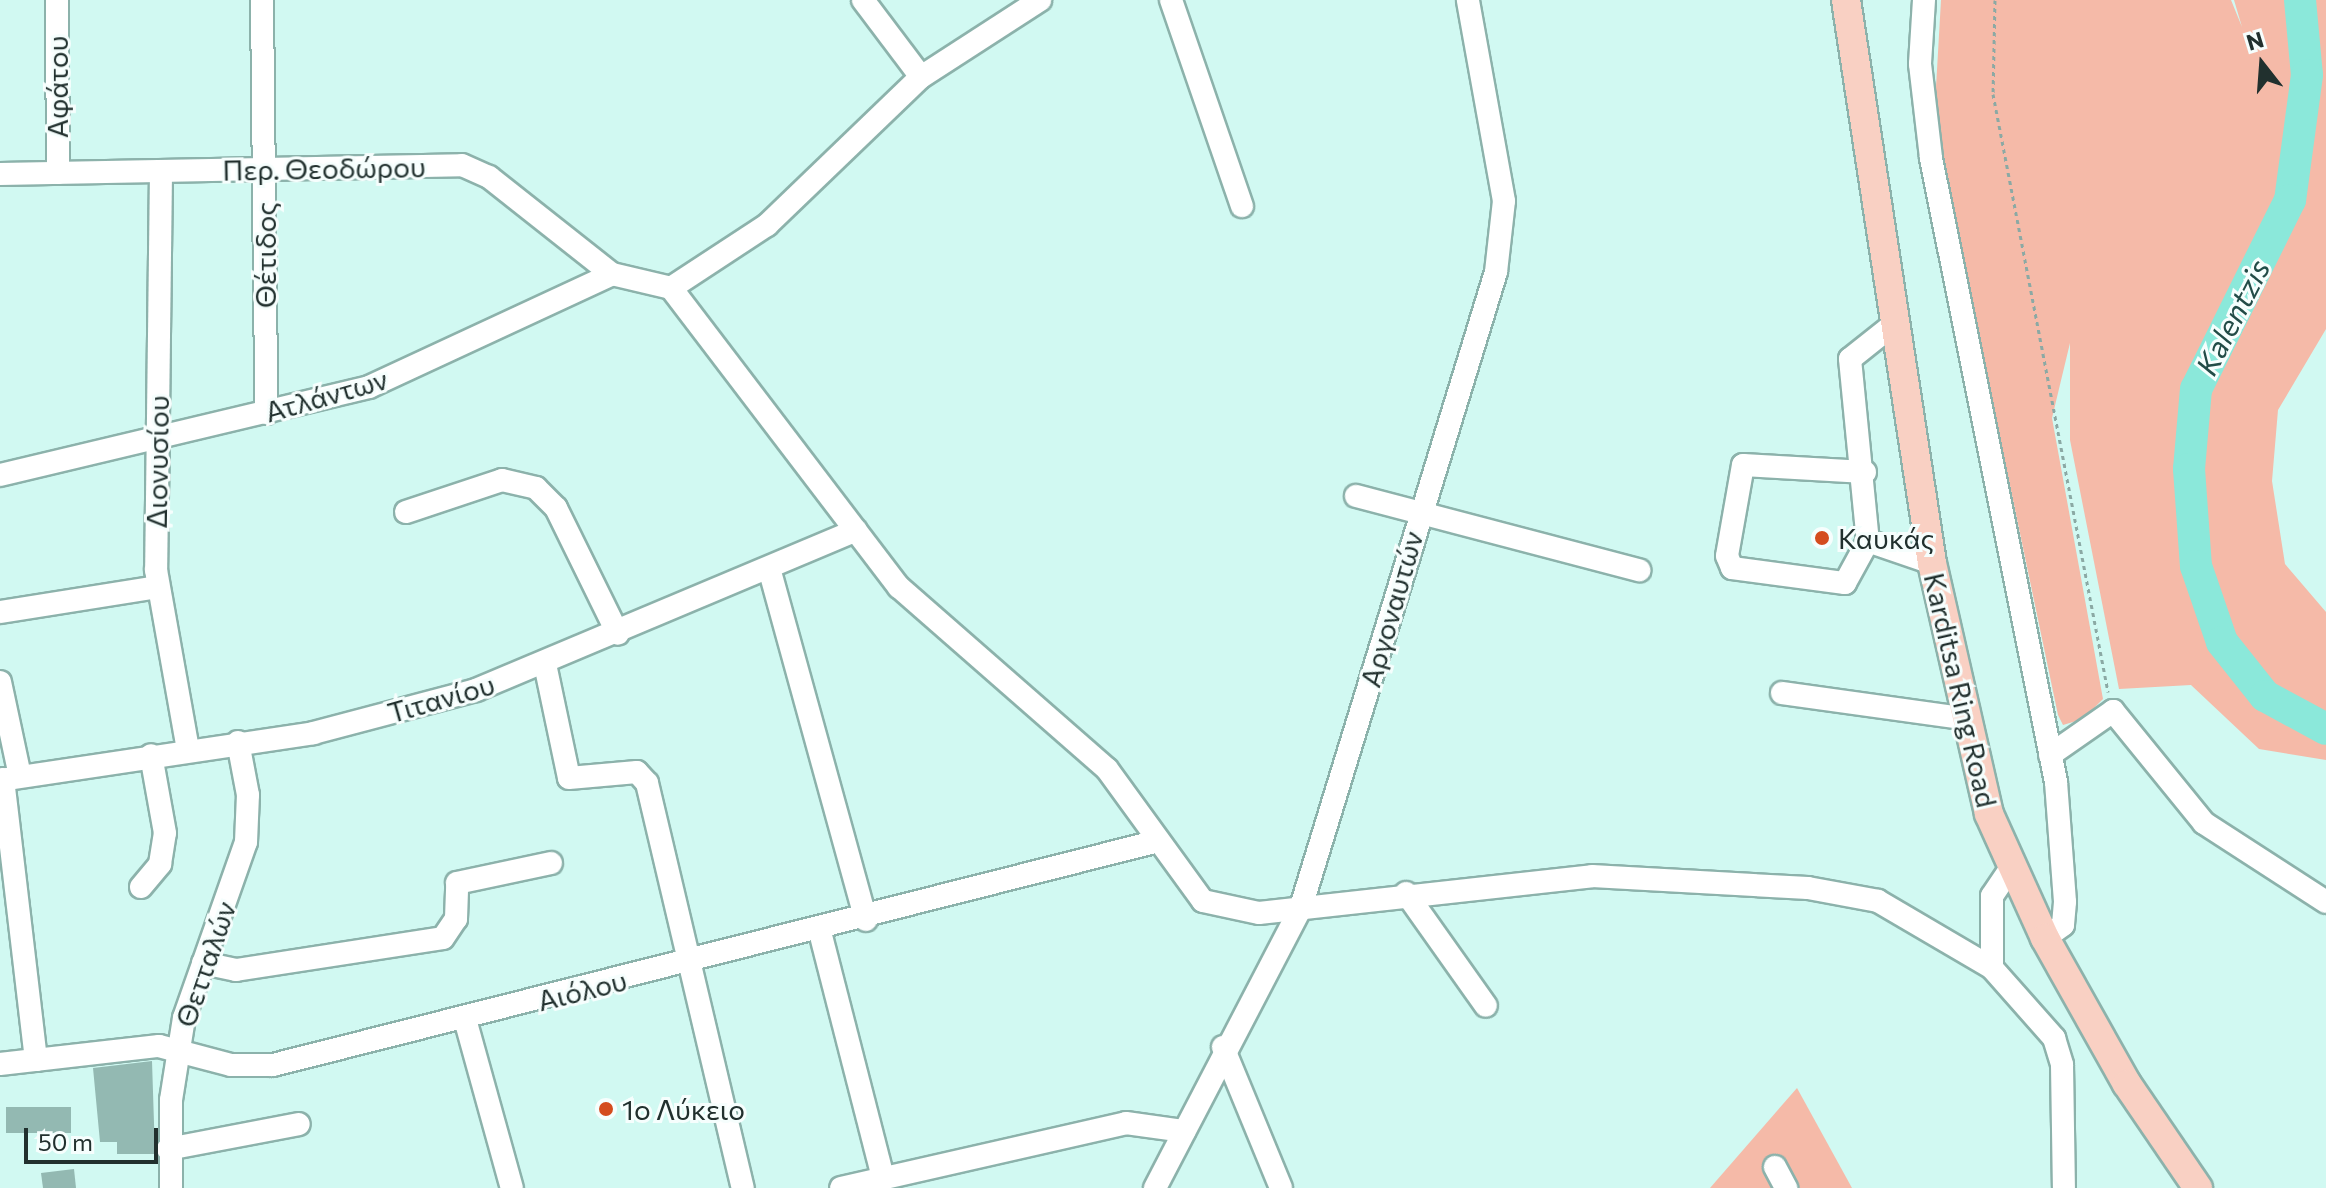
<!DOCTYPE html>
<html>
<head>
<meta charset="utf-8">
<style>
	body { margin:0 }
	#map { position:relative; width:2326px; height:1188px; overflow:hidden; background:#d1f9f2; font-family:Commissioner,sans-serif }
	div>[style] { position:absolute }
	.green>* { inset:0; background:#f5baa8 }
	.river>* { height:32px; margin:-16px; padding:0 16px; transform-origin:16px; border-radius:16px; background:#8be8da }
	.building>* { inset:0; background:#93b9b2; transform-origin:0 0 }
	.path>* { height:3px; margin-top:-1.5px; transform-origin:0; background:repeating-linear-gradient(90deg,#8ba9a4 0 4px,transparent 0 8px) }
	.roads { filter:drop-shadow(2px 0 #8cb2ab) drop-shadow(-2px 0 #8cb2ab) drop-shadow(0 2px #8cb2ab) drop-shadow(0 -2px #8cb2ab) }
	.minor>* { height:22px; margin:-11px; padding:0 11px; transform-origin:11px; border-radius:11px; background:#fff }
	.major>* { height:28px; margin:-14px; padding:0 14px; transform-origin:14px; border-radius:14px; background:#f9d0c3 }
	.dots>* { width:22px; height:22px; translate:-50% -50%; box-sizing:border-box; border:4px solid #f6fefd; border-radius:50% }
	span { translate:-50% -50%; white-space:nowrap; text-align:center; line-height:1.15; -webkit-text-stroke:6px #f6fefd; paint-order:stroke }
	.street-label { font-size:28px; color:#21302e }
	.poi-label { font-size:28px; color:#21302e }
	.left { translate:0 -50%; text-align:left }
	.water-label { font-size:30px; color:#224c47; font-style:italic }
	.north { position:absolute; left:2222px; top:24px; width:80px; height:80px; -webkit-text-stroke:6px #f6fefd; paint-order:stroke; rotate:343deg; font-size:22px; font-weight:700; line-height:32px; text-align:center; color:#21302e }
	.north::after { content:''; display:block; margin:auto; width:28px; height:36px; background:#21302e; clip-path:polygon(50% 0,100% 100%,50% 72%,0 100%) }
	.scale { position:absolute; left:24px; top:1128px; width:134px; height:36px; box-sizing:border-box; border:4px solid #21302e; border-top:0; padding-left:10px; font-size:24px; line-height:28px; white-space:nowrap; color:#21302e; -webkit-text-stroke:6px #f6fefd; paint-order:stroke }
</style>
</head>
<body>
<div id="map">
	<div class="green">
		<i style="clip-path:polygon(1941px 0,2231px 0,2242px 27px,2234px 0,2326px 0,2326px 329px,2278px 410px,2272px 481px,2285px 564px,2326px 612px,2326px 760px,2259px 749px,2191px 685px,2119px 689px,2070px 440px,2070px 343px,2052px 418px,2103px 699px,2083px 719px,2063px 725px,2058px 715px,1934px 122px)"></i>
		<i style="clip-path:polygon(1797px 1088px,1852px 1188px,1710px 1188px)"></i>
	</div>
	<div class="river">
		<i style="left:2300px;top:0;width:75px;rotate:84.7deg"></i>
		<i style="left:2307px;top:75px;width:126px;rotate:97.7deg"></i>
		<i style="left:2290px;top:200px;width:211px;rotate:116.4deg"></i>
		<i style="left:2196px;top:389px;width:80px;rotate:95deg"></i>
		<i style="left:2189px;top:469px;width:97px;rotate:85.9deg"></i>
		<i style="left:2196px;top:566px;width:80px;rotate:71.1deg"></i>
		<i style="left:2222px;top:642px;width:69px;rotate:51.5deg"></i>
		<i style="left:2265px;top:696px;width:69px;rotate:28.4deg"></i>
	</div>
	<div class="building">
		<i style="clip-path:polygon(152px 1061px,155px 1154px,117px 1154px,117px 1142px,100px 1142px,93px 1068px)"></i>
		<i style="left:71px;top:1107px;width:26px;height:65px;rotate:90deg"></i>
		<i style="clip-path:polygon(74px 1169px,76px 1188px,43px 1188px,41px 1173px)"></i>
	</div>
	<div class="path">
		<i style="left:1995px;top:0;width:94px;rotate:91.2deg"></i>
		<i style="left:1993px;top:94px;width:609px;rotate:79.11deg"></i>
	</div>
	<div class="roads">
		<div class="minor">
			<i style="left:57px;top:0;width:173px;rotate:89.7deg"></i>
			<i style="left:262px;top:0;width:413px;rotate:89.4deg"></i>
			<i style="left:863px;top:0;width:96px;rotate:53deg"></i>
			<i style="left:1171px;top:0;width:218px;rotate:71deg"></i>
			<i style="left:1924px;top:0;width:64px;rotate:93.6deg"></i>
			<i style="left:1920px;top:64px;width:95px;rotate:83.3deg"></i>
			<i style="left:1931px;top:158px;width:636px;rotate:78.67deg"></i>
			<i style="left:2056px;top:782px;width:120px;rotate:85.7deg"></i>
			<i style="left:2065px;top:902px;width:23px;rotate:95deg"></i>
			<i style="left:2063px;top:925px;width:22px;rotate:144deg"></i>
			<i style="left:161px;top:172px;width:398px;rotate:90.7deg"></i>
			<i style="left:156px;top:570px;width:182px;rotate:79.9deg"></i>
			<i style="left:0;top:174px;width:462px;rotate:-1.1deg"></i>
			<i style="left:462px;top:165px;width:30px;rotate:24deg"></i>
			<i style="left:489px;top:177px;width:157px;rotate:38.3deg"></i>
			<i style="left:671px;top:288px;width:115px;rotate:-33.3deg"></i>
			<i style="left:767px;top:225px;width:214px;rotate:-43.9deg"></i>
			<i style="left:921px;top:77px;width:142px;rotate:-32.9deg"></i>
			<i style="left:1894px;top:324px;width:56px;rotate:141.5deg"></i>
			<i style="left:1850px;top:359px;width:183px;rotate:84.4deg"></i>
			<i style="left:1868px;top:541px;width:68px;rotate:19deg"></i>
			<i style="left:1865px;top:472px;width:122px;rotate:-176.7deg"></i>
			<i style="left:1743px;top:465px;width:92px;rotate:100deg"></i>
			<i style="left:1727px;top:556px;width:13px;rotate:67deg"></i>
			<i style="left:1732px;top:568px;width:114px;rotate:7.6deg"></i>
			<i style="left:1845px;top:583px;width:48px;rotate:-61.3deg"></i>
			<i style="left:0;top:475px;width:379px;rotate:-13.4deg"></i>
			<i style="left:369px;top:387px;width:268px;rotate:-24.9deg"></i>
			<i style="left:612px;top:274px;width:61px;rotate:13.3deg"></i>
			<i style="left:671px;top:288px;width:376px;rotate:52.7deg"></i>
			<i style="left:899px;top:587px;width:276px;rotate:41.2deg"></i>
			<i style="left:1107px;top:769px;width:163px;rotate:54deg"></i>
			<i style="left:1203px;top:901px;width:57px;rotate:12.1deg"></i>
			<i style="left:1259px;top:913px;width:335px;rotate:-6.3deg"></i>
			<i style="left:1592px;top:876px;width:216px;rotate:3.2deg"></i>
			<i style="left:1808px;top:888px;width:71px;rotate:10.5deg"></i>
			<i style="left:1878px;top:901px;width:132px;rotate:30.4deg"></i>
			<i style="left:1992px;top:968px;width:94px;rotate:48.5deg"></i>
			<i style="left:2054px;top:1038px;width:28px;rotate:73deg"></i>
			<i style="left:2062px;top:1065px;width:123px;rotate:89.1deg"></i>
			<i style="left:1356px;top:496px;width:293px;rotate:14.7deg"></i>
			<i style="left:406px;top:512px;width:101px;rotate:-18.4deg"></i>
			<i style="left:502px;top:480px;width:35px;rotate:13deg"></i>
			<i style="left:536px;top:488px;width:28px;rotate:45deg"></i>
			<i style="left:556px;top:508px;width:140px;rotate:63.8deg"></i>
			<i style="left:769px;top:568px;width:365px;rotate:74.6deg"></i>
			<i style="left:0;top:612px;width:159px;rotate:-9deg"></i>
			<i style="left:545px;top:664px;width:116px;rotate:78.1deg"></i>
			<i style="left:569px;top:778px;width:68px;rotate:-5deg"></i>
			<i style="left:637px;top:772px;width:15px;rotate:48deg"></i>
			<i style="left:647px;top:783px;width:416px;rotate:76.7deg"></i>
			<i style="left:0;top:682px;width:96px;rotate:78deg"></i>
			<i style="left:1782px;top:693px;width:182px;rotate:7.9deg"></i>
			<i style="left:2050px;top:755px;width:77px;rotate:-34.9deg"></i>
			<i style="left:2113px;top:711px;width:144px;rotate:50.9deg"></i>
			<i style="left:2204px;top:823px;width:145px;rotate:32.9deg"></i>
			<i style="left:3px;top:779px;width:283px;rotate:83.3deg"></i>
			<i style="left:0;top:780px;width:317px;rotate:-8.5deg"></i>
			<i style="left:313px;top:733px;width:169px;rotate:-14.8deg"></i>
			<i style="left:476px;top:690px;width:412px;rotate:-22.8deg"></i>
			<i style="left:141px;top:887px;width:30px;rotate:-50deg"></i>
			<i style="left:160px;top:864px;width:31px;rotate:-81deg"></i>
			<i style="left:165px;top:833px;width:79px;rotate:-100.2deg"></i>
			<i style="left:1406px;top:893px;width:138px;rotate:54.7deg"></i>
			<i style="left:820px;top:932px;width:254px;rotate:75.6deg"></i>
			<i style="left:203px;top:963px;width:34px;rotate:12deg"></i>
			<i style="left:236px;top:970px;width:209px;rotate:-8.8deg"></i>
			<i style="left:443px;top:938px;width:23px;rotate:-56deg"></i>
			<i style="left:456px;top:919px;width:36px;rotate:-88deg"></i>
			<i style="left:457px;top:883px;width:96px;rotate:-12deg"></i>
			<i style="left:1992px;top:968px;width:72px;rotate:-90deg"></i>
			<i style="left:1992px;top:896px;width:32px;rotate:-56deg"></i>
			<i style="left:465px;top:1019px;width:175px;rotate:74.5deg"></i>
			<i style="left:1223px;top:1047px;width:152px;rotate:67.6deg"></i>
			<i style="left:0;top:1064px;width:160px;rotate:-6.5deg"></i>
			<i style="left:159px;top:1046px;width:74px;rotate:14.8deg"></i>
			<i style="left:231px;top:1065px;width:42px"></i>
			<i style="left:273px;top:1065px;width:913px;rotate:-14.2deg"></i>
			<i style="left:168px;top:1149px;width:133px;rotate:-10.8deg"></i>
			<i style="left:1775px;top:1167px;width:24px;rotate:62deg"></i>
			<i style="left:171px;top:1188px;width:88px;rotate:-90deg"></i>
			<i style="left:171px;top:1100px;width:83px;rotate:-81deg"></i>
			<i style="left:184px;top:1018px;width:187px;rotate:-70.6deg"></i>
			<i style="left:246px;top:842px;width:47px;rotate:-87.6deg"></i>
			<i style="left:248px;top:795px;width:54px;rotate:-100.7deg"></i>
			<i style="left:841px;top:1188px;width:292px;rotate:-12.8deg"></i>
			<i style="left:1126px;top:1123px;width:59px;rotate:7.9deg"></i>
			<i style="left:1155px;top:1188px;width:317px;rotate:-62.5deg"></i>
			<i style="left:1301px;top:907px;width:664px;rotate:-72.93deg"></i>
			<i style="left:1496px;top:272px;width:71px;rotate:-83.6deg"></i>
			<i style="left:1504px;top:201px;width:204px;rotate:-100.2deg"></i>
		</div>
		<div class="major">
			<i style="left:1846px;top:0;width:570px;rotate:81.32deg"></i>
			<i style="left:1932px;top:563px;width:257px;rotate:77.2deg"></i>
			<i style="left:1989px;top:814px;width:136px;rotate:65.7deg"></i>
			<i style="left:2045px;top:938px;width:167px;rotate:60.7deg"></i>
			<i style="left:2127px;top:1084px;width:126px;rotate:55.7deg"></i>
		</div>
	</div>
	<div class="dots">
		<i style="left:1822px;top:538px;background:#d44c1e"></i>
		<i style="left:606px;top:1109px;background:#d44c1e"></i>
	</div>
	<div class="street-label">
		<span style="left:57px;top:87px;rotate:-90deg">Αφάτου</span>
		<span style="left:324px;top:168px;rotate:-1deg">Περ. Θεοδώρου</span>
		<span style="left:265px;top:255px;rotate:-90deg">Θέτιδος</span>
		<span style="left:326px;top:395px;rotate:-16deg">Ατλάντων</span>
		<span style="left:157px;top:462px;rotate:-89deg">Διονυσίου</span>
		<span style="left:1391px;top:609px;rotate:-74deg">Αργοναυτών</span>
		<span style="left:1961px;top:690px;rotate:77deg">Karditsa Ring Road</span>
		<span style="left:441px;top:698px;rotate:-16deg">Τιτανίου</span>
		<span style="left:205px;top:964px;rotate:-71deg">Θετταλών</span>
		<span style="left:582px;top:990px;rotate:-14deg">Αιόλου</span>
	</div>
	<div class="poi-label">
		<span class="left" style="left:1838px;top:538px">Καυκάς</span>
		<span class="left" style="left:622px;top:1109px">1ο Λύκειο</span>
	</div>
	<div class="water-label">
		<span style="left:2232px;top:317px;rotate:-63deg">Kalentzis</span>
	</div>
	<div class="north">N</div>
	<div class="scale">50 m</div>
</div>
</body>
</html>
